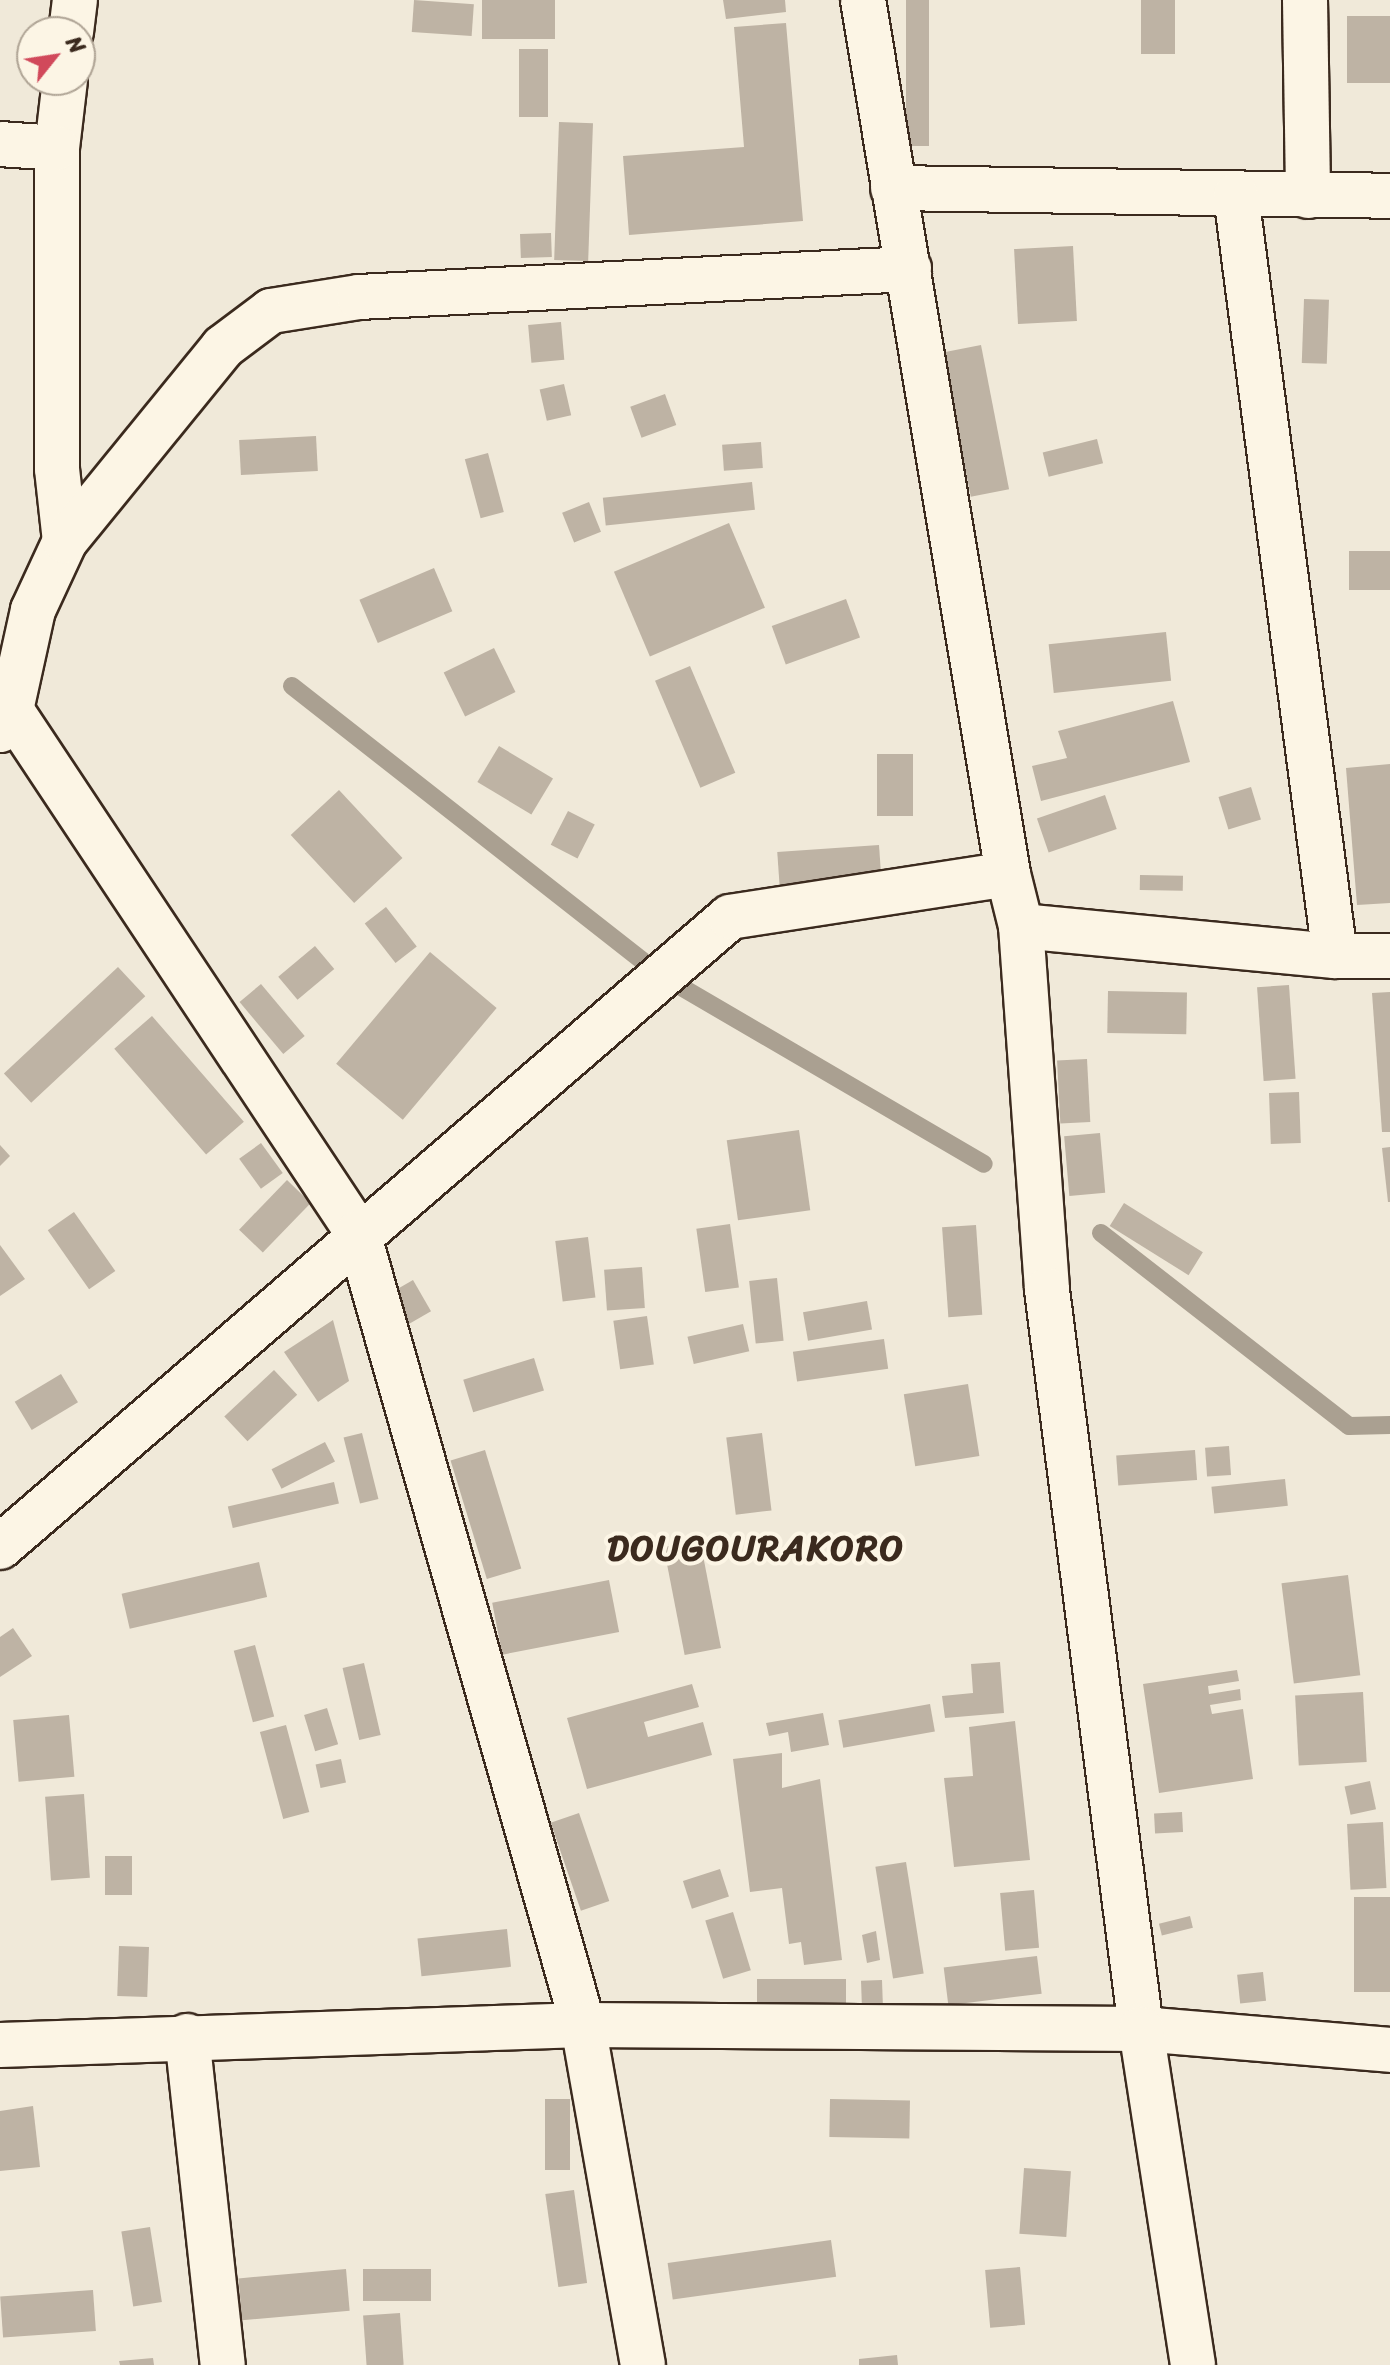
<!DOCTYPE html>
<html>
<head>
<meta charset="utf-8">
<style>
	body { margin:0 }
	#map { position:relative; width:1390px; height:2365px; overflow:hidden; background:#f0e9d9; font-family:Sriracha,sans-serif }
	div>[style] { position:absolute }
	.stream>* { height:18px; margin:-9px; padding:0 9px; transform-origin:9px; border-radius:9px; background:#aaa091 }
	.building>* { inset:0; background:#beb3a4; transform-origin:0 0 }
	.roads { filter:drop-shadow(2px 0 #3b2a1e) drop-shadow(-2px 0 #3b2a1e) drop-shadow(0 2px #3b2a1e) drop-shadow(0 -2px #3b2a1e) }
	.minor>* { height:44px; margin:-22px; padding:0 22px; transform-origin:22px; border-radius:22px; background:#fcf5e5 }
	.secondary>* { height:44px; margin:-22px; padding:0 22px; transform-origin:22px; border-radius:22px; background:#fcf5e5 }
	span { translate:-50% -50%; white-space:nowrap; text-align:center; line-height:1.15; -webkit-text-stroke:8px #fcf5e5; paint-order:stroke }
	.district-label { font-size:36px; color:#3b2a1e; font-weight:700; letter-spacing:2px }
	.north { position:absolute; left:16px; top:16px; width:80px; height:80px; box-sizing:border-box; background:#fcf5e5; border:2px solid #afa495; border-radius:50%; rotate:60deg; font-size:22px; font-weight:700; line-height:32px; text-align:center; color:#3b2a1e }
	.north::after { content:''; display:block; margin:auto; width:28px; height:36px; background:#d1495b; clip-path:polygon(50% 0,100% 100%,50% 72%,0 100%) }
</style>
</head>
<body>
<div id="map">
	<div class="stream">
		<i style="left:292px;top:686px;width:467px;rotate:38.1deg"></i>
		<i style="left:659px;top:974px;width:376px;rotate:30.3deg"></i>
		<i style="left:1101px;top:1233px;width:314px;rotate:37.9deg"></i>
		<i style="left:1349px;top:1426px;width:41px;rotate:-1.4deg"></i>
	</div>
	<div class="building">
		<i style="left:414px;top:0;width:60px;height:32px;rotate:4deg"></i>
		<i style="left:482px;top:0;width:73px;height:39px"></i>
		<i style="clip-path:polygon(723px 0,785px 0,786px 12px,726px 19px)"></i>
		<i style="left:906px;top:0;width:23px;height:146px"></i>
		<i style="left:1141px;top:0;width:34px;height:54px"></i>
		<i style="left:1390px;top:16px;width:67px;height:43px;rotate:90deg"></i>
		<i style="clip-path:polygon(786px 23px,803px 221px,629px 235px,623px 156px,744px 147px,734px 27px)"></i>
		<i style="left:519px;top:49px;width:29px;height:68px"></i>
		<i style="left:559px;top:122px;width:34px;height:138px;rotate:2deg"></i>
		<i style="left:551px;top:233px;width:24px;height:31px;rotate:88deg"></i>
		<i style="left:1073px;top:246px;width:75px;height:59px;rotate:87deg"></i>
		<i style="left:1304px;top:299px;width:25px;height:64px;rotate:2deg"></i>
		<i style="left:561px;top:322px;width:38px;height:33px;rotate:85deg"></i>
		<i style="left:981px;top:345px;width:147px;height:39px;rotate:79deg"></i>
		<i style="left:564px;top:384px;width:32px;height:25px;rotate:77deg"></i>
		<i style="left:665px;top:394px;width:33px;height:37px;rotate:70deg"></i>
		<i style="left:316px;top:436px;width:35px;height:77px;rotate:87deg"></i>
		<i style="left:1097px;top:439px;width:25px;height:56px;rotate:76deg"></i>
		<i style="left:761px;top:442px;width:26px;height:39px;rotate:86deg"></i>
		<i style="left:488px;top:453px;width:61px;height:24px;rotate:75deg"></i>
		<i style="left:752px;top:482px;width:28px;height:150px;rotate:84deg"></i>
		<i style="left:589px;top:502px;width:32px;height:29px;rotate:68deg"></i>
		<i style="left:729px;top:523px;width:92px;height:125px;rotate:67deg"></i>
		<i style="left:1390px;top:551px;width:39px;height:41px;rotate:90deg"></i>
		<i style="left:434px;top:568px;width:47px;height:81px;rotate:67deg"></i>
		<i style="left:846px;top:599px;width:41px;height:79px;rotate:70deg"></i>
		<i style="left:1166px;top:632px;width:49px;height:118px;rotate:84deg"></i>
		<i style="left:494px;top:648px;width:49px;height:56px;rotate:64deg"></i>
		<i style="left:690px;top:666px;width:116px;height:38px;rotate:67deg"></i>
		<i style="clip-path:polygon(1173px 701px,1190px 762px,1041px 801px,1032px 766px,1067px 758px,1058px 731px)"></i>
		<i style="left:499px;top:746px;width:63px;height:42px;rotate:31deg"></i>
		<i style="left:877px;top:754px;width:36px;height:62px"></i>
		<i style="clip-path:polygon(1390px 764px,1390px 903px,1357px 905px,1346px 768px)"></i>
		<i style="left:1251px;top:787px;width:34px;height:34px;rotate:73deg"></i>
		<i style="left:339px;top:790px;width:93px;height:66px;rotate:47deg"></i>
		<i style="left:1105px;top:795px;width:36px;height:72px;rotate:71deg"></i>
		<i style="left:568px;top:811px;width:30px;height:38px;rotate:27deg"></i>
		<i style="left:879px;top:845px;width:41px;height:102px;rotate:86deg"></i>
		<i style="left:1140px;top:875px;width:43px;height:15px;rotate:1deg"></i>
		<i style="left:386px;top:907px;width:50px;height:27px;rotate:52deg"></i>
		<i style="left:315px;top:946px;width:30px;height:48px;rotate:50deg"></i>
		<i style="left:430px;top:952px;width:87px;height:146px;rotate:40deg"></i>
		<i style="left:118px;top:967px;width:40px;height:156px;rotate:47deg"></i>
		<i style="left:261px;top:984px;width:68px;height:28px;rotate:50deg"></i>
		<i style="left:1289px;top:985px;width:94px;height:32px;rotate:86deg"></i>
		<i style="left:1108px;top:991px;width:79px;height:42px;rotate:1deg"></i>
		<i style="clip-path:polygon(1390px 992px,1390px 1132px,1382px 1132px,1372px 993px)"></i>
		<i style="left:152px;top:1016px;width:140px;height:50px;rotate:49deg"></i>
		<i style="left:1087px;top:1059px;width:63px;height:30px;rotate:87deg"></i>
		<i style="left:1299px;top:1092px;width:51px;height:30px;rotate:88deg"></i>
		<i style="left:799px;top:1130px;width:81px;height:73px;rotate:82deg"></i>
		<i style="left:1100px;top:1133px;width:60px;height:36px;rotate:85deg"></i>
		<i style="left:261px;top:1143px;width:37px;height:27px;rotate:54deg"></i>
		<i style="clip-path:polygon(0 1145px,10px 1156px,0 1166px)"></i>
		<i style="clip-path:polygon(1390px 1147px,1390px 1202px,1388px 1202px,1382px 1148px)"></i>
		<i style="left:287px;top:1180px;width:33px;height:69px;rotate:44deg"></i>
		<i style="left:1124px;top:1203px;width:93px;height:27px;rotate:32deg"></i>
		<i style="left:74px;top:1212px;width:72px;height:32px;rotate:55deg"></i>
		<i style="left:730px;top:1224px;width:64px;height:34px;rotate:82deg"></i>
		<i style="left:976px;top:1225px;width:90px;height:34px;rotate:86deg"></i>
		<i style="left:588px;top:1237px;width:61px;height:33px;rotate:83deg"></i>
		<i style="clip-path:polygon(0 1245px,25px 1279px,0 1296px)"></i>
		<i style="left:642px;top:1267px;width:41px;height:38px;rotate:86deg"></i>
		<i style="left:777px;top:1278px;width:63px;height:28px;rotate:84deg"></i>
		<i style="left:413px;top:1280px;width:36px;height:26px;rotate:60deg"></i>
		<i style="left:867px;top:1301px;width:29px;height:65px;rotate:80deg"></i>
		<i style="left:647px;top:1316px;width:49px;height:34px;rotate:82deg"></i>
		<i style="clip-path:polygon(333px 1320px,349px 1381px,318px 1402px,284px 1352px)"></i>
		<i style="left:743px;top:1324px;width:28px;height:57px;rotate:77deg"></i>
		<i style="left:884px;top:1339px;width:30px;height:92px;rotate:82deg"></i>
		<i style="left:534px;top:1358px;width:34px;height:74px;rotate:73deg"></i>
		<i style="left:274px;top:1370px;width:34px;height:68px;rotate:47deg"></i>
		<i style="left:61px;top:1374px;width:33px;height:54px;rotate:59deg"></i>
		<i style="left:968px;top:1384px;width:73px;height:65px;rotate:81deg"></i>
		<i style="left:362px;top:1433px;width:68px;height:19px;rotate:76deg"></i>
		<i style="left:762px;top:1433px;width:78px;height:36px;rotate:83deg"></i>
		<i style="left:325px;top:1442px;width:22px;height:60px;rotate:63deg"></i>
		<i style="left:1229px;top:1446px;width:29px;height:24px;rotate:86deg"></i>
		<i style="left:485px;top:1450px;width:124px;height:36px;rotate:73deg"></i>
		<i style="left:1195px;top:1450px;width:30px;height:79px;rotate:86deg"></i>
		<i style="left:1285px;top:1479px;width:27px;height:74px;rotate:84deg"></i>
		<i style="left:334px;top:1482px;width:22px;height:109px;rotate:77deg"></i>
		<i style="left:700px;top:1540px;width:110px;height:37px;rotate:79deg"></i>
		<i style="left:259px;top:1562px;width:36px;height:141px;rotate:77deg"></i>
		<i style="left:1348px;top:1575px;width:101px;height:67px;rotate:83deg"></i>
		<i style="left:609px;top:1580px;width:53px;height:119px;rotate:79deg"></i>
		<i style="clip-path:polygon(13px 1628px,32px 1656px,0 1677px,0 1637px)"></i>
		<i style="left:255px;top:1645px;width:74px;height:22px;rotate:75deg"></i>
		<i style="clip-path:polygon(1000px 1662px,1004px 1713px,945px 1718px,942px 1696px,973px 1693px,971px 1664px)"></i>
		<i style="left:364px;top:1663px;width:74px;height:22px;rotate:77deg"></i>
		<i style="clip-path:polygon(1237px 1670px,1239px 1681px,1208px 1686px,1209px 1694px,1240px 1689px,1241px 1700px,1210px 1705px,1212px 1714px,1243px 1709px,1253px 1779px,1159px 1793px,1143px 1684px)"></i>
		<i style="clip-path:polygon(692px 1684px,699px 1707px,644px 1722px,648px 1737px,703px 1722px,712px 1755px,587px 1789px,567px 1718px)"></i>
		<i style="left:1363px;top:1692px;width:70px;height:68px;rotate:87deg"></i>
		<i style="left:930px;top:1704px;width:28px;height:93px;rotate:80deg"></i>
		<i style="left:327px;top:1708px;width:38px;height:24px;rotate:73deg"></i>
		<i style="clip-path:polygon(823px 1713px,829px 1745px,791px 1752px,788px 1732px,769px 1736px,766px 1723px)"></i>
		<i style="left:69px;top:1715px;width:62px;height:56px;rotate:85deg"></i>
		<i style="clip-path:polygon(1015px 1721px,1030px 1860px,954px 1867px,944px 1778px,973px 1776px,969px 1727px)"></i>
		<i style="left:286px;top:1725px;width:90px;height:27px;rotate:75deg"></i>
		<i style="clip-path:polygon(782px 1753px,782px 1788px,820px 1779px,842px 1960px,804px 1965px,801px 1942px,789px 1944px,782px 1888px,750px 1892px,733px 1759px)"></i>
		<i style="left:341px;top:1759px;width:24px;height:26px;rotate:78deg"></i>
		<i style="left:1370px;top:1781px;width:29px;height:26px;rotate:78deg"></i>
		<i style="left:84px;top:1794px;width:84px;height:39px;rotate:86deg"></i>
		<i style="left:1182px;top:1812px;width:20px;height:28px;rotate:87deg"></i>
		<i style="left:579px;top:1813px;width:93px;height:30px;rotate:71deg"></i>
		<i style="left:1383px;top:1822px;width:66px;height:36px;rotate:87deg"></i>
		<i style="left:105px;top:1856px;width:27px;height:39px"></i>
		<i style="left:906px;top:1862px;width:113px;height:31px;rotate:81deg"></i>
		<i style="left:720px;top:1869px;width:29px;height:39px;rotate:72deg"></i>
		<i style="left:1034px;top:1890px;width:58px;height:34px;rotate:85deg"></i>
		<i style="left:1390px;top:1897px;width:95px;height:36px;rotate:90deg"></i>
		<i style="left:733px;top:1912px;width:61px;height:29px;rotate:73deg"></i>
		<i style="left:1190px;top:1916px;width:12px;height:32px;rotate:76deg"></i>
		<i style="left:507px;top:1929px;width:38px;height:90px;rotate:84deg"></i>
		<i style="clip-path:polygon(876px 1931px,880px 1960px,867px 1963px,862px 1935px)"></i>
		<i style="left:119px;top:1946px;width:30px;height:50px;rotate:2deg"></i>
		<i style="left:1037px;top:1956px;width:38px;height:94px;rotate:83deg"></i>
		<i style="left:1263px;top:1972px;width:29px;height:26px;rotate:84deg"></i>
		<i style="left:757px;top:1979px;width:89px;height:31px"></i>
		<i style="left:882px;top:1980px;width:32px;height:21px;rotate:88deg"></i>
		<i style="left:545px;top:2099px;width:25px;height:71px"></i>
		<i style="left:830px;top:2099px;width:80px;height:38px;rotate:1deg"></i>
		<i style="clip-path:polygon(33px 2106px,40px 2167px,0 2171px,0 2111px)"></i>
		<i style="left:1024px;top:2168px;width:47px;height:66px;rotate:4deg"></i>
		<i style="left:574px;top:2190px;width:94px;height:29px;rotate:82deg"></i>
		<i style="left:150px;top:2227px;width:76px;height:29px;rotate:81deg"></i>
		<i style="left:831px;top:2240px;width:37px;height:165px;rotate:82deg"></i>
		<i style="left:1020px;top:2267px;width:58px;height:35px;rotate:85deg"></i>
		<i style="left:346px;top:2269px;width:42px;height:108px;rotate:85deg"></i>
		<i style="left:431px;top:2269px;width:32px;height:68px;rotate:90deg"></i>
		<i style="left:93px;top:2290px;width:41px;height:93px;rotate:86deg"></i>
		<i style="left:400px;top:2313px;width:52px;height:37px;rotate:86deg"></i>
		<i style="clip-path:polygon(897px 2355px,898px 2365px,859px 2365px,859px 2359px)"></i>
		<i style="clip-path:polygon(153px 2358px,154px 2365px,120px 2365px,119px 2361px)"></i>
	</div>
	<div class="roads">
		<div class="minor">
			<i style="left:1305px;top:0;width:196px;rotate:89.1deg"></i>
			<i style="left:71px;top:32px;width:32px;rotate:-83deg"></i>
			<i style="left:65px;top:80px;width:68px;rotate:96.7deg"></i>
			<i style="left:57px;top:148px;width:321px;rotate:90deg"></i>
			<i style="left:57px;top:469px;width:72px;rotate:83.7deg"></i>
			<i style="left:0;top:144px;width:57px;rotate:4deg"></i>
			<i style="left:893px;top:188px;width:497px;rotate:0.9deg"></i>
			<i style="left:1236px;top:195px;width:767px;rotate:82.59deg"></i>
			<i style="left:11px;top:710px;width:628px;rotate:56.44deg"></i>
			<i style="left:358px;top:1233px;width:823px;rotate:74.14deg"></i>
			<i style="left:583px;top:2025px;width:345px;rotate:80deg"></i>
			<i style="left:0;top:730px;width:23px;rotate:-61deg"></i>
			<i style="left:11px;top:710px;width:102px;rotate:-77.6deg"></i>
			<i style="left:33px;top:610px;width:76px;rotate:-65.1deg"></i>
			<i style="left:65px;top:541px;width:250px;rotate:-50.8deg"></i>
			<i style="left:223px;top:347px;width:60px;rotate:-36.9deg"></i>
			<i style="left:271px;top:311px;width:89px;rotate:-9deg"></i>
			<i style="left:359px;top:297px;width:551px;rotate:-2.91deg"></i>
			<i style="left:1021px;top:926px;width:315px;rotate:5.5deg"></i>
			<i style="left:1335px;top:956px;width:55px"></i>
			<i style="left:0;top:1547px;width:964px;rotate:-40.79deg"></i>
			<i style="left:730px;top:917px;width:281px;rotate:-8.8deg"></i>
			<i style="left:187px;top:2036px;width:331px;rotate:83.8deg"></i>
			<i style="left:0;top:2045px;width:583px;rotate:-1.96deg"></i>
			<i style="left:583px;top:2025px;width:558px;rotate:0.41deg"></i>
			<i style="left:1141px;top:2029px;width:250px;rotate:4.8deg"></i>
		</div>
		<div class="secondary">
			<i style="left:863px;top:0;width:886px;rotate:80.58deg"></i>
			<i style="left:1008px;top:874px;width:54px;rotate:76deg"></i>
			<i style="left:1021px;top:926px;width:365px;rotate:85.9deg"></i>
			<i style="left:1047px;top:1290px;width:745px;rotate:82.75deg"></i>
			<i style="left:1141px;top:2029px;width:340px;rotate:81.2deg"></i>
		</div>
	</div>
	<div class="district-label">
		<span style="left:756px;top:1549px">DOUGOURAKORO</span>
	</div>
	<div class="north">N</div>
</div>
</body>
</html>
